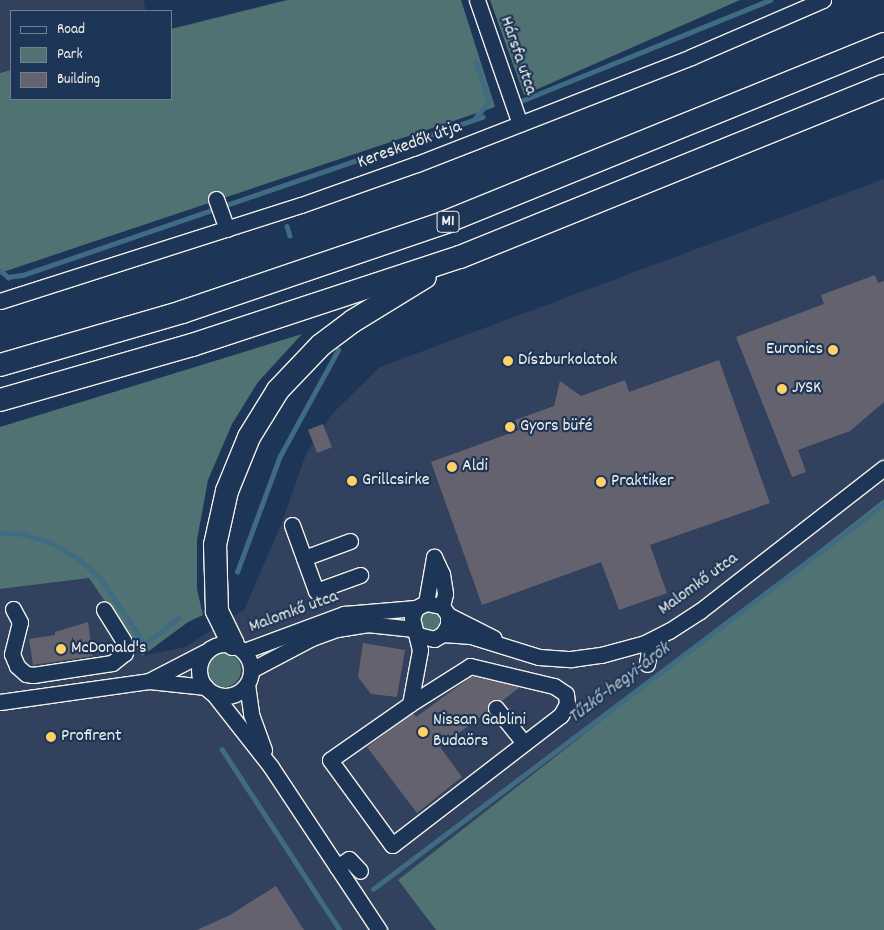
<!DOCTYPE html>
<html>
<head>
<meta charset="utf-8">
<style>
	body { margin:0 }
	#map { position:relative; width:884px; height:930px; overflow:hidden; background:#1d3557; font-family:Dekko,sans-serif }
	div>[style] { position:absolute }
	.built>* { inset:0; background:#32425e }
	.green>* { inset:0; background:#517272 }
	.round { border-radius:50% }
	.stream>* { height:4.5px; margin:-2.25px; padding:0 2.25px; transform-origin:2.25px; border-radius:2.25px; background:#3f6c83 }
	.building>* { inset:0; background:#64626f; transform-origin:0 0 }
	.roads { filter:drop-shadow(1px 0 #f4f1e8) drop-shadow(-1px 0 #f4f1e8) drop-shadow(0 1px #f4f1e8) drop-shadow(0 -1px #f4f1e8) }
	.minor>* { height:15px; margin:-7.5px; padding:0 7.5px; transform-origin:7.5px; border-radius:7.5px; background:#1d3557 }
	.minor>.ring { margin:-7.5px; padding:0; box-sizing:content-box; background:none; border:15px solid #1d3557; border-radius:50% }
	.highway>* { height:22px; margin:-11px; padding:0 11px; transform-origin:11px; border-radius:11px; background:#1d3557 }
	.dots>* { width:14px; height:14px; translate:-50% -50%; box-sizing:border-box; border:2px solid #1d3557; border-radius:50% }
	span { translate:-50% -50%; white-space:nowrap; text-align:center; line-height:1.15; -webkit-text-stroke:4.5px #1d3557; paint-order:stroke }
	.shield-label span { padding:1px 4px; background:#1d3557; border:1px solid; border-radius:4px; -webkit-text-stroke-width:0 }
	.shield-label { font-size:16px; color:#f4f1e8; font-weight:700 }
	.street-label { font-size:18px; color:#f4f1e8 }
	.poi-label { font-size:18px; color:#f4f1e8 }
	.right { translate:-100% -50%; text-align:right }
	.left { translate:0 -50%; text-align:left }
	.water-label { font-size:19px; color:#b5c2c5; font-style:italic }
	.legend { position:absolute; left:10px; top:10px; width:162px; height:90px; box-sizing:border-box; background:#1d3557; border:1px solid #738091; margin:0; padding:6px 9px; list-style:none; font-size:15px; color:#f4f1e8 }
	.legend li { display:flex; align-items:center; gap:10px; height:25px }
	.legend b { width:25px; border:1px solid #738091 }
</style>
</head>
<body>
<div id="map">
	<div class="built">
		<i style="clip-path:polygon(0 0,143px 0,146px 11px,11px 11px,11px 70px,0 73px)"></i>
		<i style="clip-path:polygon(884px 179px,884px 499px,398px 880px,436px 930px,0 930px,0 589px,89px 578px,142px 656px,185px 647px,244px 610px,281px 525px,306px 454px,333px 413px,380px 367px)"></i>
	</div>
	<div class="green">
		<i style="clip-path:polygon(287px 0,461px 0,495px 107px,0 273px,0 73px,11px 70px,11px 99px,171px 99px,171px 29px)"></i>
		<i style="clip-path:polygon(490px 0,740px 0,524px 95px)"></i>
		<i style="clip-path:polygon(302px 334px,258px 382px,232px 424px,208px 480px,197px 540px,197px 589px,203px 615px,188px 622px,142px 656px,89px 578px,0 589px,0 427px)"></i>
		<i style="clip-path:polygon(884px 499px,884px 930px,436px 930px,398px 880px)"></i>
		<i class="round" style="left:420px;top:611px;width:20px;height:20px"></i>
		<i class="round" style="left:207px;top:653px;width:34px;height:34px"></i>
	</div>
	<div class="stream">
		<i style="left:521px;top:101px;width:269px;rotate:-22.1deg"></i>
		<i style="left:475px;top:118px;width:21px;rotate:-49deg"></i>
		<i style="left:489px;top:102px;width:41px;rotate:-108.4deg"></i>
		<i style="left:287px;top:226px;width:10px;rotate:73deg"></i>
		<i style="left:0;top:270px;width:11px;rotate:41deg"></i>
		<i style="left:8px;top:277px;width:15px;rotate:-8deg"></i>
		<i style="left:23px;top:275px;width:486px;rotate:-19deg"></i>
		<i style="left:0;top:533px;width:24px;rotate:2deg"></i>
		<i style="left:24px;top:534px;width:29px;rotate:18deg"></i>
		<i style="left:52px;top:543px;width:31px;rotate:31deg"></i>
		<i style="left:79px;top:559px;width:30px;rotate:42deg"></i>
		<i style="left:101px;top:579px;width:78px;rotate:55.9deg"></i>
		<i style="left:145px;top:644px;width:42px;rotate:-38.2deg"></i>
		<i style="left:237px;top:572px;width:124px;rotate:-69.7deg"></i>
		<i style="left:280px;top:456px;width:121px;rotate:-61.3deg"></i>
		<i style="left:222px;top:749px;width:216px;rotate:56.9deg"></i>
		<i style="left:373px;top:889px;width:640px;rotate:-37deg"></i>
	</div>
	<div class="building">
		<i style="clip-path:polygon(875px 275px,878px 283px,884px 281px,884px 402px,850px 431px,798px 450px,806px 472px,792px 477px,736px 337px,824px 304px,821px 295px)"></i>
		<i style="clip-path:polygon(719px 360px,770px 503px,650px 545px,667px 593px,619px 610px,601px 562px,482px 605px,431px 462px,519px 430px,515px 420px,554px 406px,560px 381px,581px 396px,625px 380px,629px 392px)"></i>
		<i style="left:323px;top:424px;width:25px;height:16px;rotate:69deg"></i>
		<i style="clip-path:polygon(88px 622px,93px 656px,33px 665px,29px 639px,55px 635px,55px 632px)"></i>
		<i style="clip-path:polygon(363px 643px,405px 650px,397px 697px,371px 694px,358px 677px)"></i>
		<i style="clip-path:polygon(472px 676px,520px 687px,502px 701px,491px 700px,488px 711px,440px 747px,462px 777px,417px 813px,367px 747px,413px 713px,416px 717px)"></i>
		<i style="clip-path:polygon(276px 886px,304px 930px,197px 930px,230px 915px)"></i>
	</div>
	<div class="roads">
		<div class="minor">
			<i style="left:477px;top:0;width:131px;rotate:70.9deg"></i>
			<i style="left:216px;top:199px;width:32px;rotate:70deg"></i>
			<i style="left:0;top:301px;width:316px;rotate:-17.7deg"></i>
			<i style="left:301px;top:205px;width:123px;rotate:-19.5deg"></i>
			<i style="left:417px;top:164px;width:294px;rotate:-21.3deg"></i>
			<i style="left:691px;top:57px;width:144px;rotate:-23.4deg"></i>
			<i style="left:292px;top:525px;width:70px;rotate:70deg"></i>
			<i style="left:316px;top:591px;width:47px;rotate:-20deg"></i>
			<i style="left:434px;top:557px;width:19px;rotate:65deg"></i>
			<i style="left:442px;top:574px;width:20px;rotate:81deg"></i>
			<i style="left:445px;top:594px;width:12px;rotate:104deg"></i>
			<i style="left:304px;top:558px;width:49px;rotate:-20.3deg"></i>
			<i style="left:426px;top:603px;width:47px;rotate:-80.1deg"></i>
			<i style="left:13px;top:609px;width:15px;rotate:62deg"></i>
			<i style="left:20px;top:622px;width:33px;rotate:104deg"></i>
			<i style="left:12px;top:654px;width:13px;rotate:67deg"></i>
			<i style="left:17px;top:666px;width:12px;rotate:42deg"></i>
			<i style="left:26px;top:674px;width:7px;rotate:8deg"></i>
			<i style="left:33px;top:675px;width:80px;rotate:-8.6deg"></i>
			<i style="left:112px;top:663px;width:16px;rotate:-38deg"></i>
			<i style="left:125px;top:653px;width:13px;rotate:-99deg"></i>
			<i style="left:123px;top:640px;width:36px;rotate:-122deg"></i>
			<i style="left:448px;top:615px;width:51px;rotate:26.6deg"></i>
			<i style="left:443px;top:634px;width:28px;rotate:4deg"></i>
			<i style="left:471px;top:636px;width:71px;rotate:17.2deg"></i>
			<i style="left:539px;top:657px;width:32px;rotate:4deg"></i>
			<i style="left:571px;top:659px;width:30px;rotate:-8deg"></i>
			<i style="left:601px;top:655px;width:46px;rotate:-15.3deg"></i>
			<i style="left:645px;top:643px;width:27px;rotate:-27deg"></i>
			<i style="left:669px;top:631px;width:37px;rotate:-33deg"></i>
			<i style="left:700px;top:611px;width:233px;rotate:-37.9deg"></i>
			<i style="left:645px;top:643px;width:9px;rotate:63deg"></i>
			<i style="left:649px;top:651px;width:13px;rotate:99deg"></i>
			<i class="ring" style="left:199px;top:644px;width:37px;height:37px"></i>
			<i style="left:244px;top:651px;width:107px;rotate:-20.3deg"></i>
			<i style="left:344px;top:614px;width:72px;rotate:-4.8deg"></i>
			<i style="left:251px;top:670px;width:69px;rotate:-27.7deg"></i>
			<i style="left:312px;top:638px;width:27px;rotate:-20deg"></i>
			<i style="left:337px;top:629px;width:30px;rotate:-9deg"></i>
			<i style="left:367px;top:624px;width:47px;rotate:6.1deg"></i>
			<i style="left:149px;top:681px;width:63px;rotate:-27.4deg"></i>
			<i style="left:247px;top:684px;width:30px;rotate:82deg"></i>
			<i style="left:251px;top:714px;width:38px;rotate:70deg"></i>
			<i style="left:213px;top:693px;width:94px;rotate:51.9deg"></i>
			<i style="left:271px;top:767px;width:196px;rotate:56.5deg"></i>
			<i style="left:0;top:702px;width:150px;rotate:-8deg"></i>
			<i style="left:149px;top:681px;width:57px;rotate:6deg"></i>
			<i style="left:410px;top:704px;width:71px;rotate:-32.3deg"></i>
			<i style="left:470px;top:666px;width:86px;rotate:13.4deg"></i>
			<i style="left:554px;top:686px;width:14px;rotate:34deg"></i>
			<i style="left:566px;top:694px;width:10px;rotate:84deg"></i>
			<i style="left:567px;top:704px;width:13px;rotate:119deg"></i>
			<i style="left:561px;top:715px;width:213px;rotate:142.4deg"></i>
			<i style="left:392px;top:845px;width:105px;rotate:-126.1deg"></i>
			<i style="left:330px;top:760px;width:98px;rotate:-35deg"></i>
			<i style="left:410px;top:704px;width:55px;rotate:-79.5deg"></i>
			<i style="left:420px;top:650px;width:33px;rotate:-104deg"></i>
			<i style="left:412px;top:618px;width:11px;rotate:-68deg"></i>
			<i style="left:416px;top:608px;width:11px;rotate:-27deg"></i>
			<i style="left:426px;top:603px;width:16px;rotate:11deg"></i>
			<i style="left:442px;top:606px;width:11px;rotate:56deg"></i>
			<i style="left:448px;top:615px;width:10px;rotate:90deg"></i>
			<i style="left:448px;top:625px;width:10px;rotate:119deg"></i>
			<i style="left:443px;top:634px;width:10px;rotate:151deg"></i>
			<i style="left:434px;top:639px;width:16px;rotate:-166deg"></i>
			<i style="left:496px;top:708px;width:45px;rotate:51.3deg"></i>
			<i style="left:337px;top:867px;width:14px;rotate:-34deg"></i>
			<i style="left:349px;top:859px;width:16px;rotate:47deg"></i>
		</div>
		<div class="highway">
			<i style="left:0;top:365px;width:190px;rotate:-16.2deg"></i>
			<i style="left:182px;top:312px;width:279px;rotate:-18.8deg"></i>
			<i style="left:446px;top:222px;width:473px;rotate:-22.1deg"></i>
			<i style="left:0;top:400px;width:200px;rotate:-16deg"></i>
			<i style="left:192px;top:345px;width:282px;rotate:-18.2deg"></i>
			<i style="left:460px;top:257px;width:457px;rotate:-22deg"></i>
			<i style="left:233px;top:644px;width:37px;rotate:-116deg"></i>
			<i style="left:217px;top:611px;width:66px;rotate:-91.7deg"></i>
			<i style="left:215px;top:545px;width:55px;rotate:-77.5deg"></i>
			<i style="left:227px;top:491px;width:58px;rotate:-67.8deg"></i>
			<i style="left:249px;top:437px;width:55px;rotate:-58.3deg"></i>
			<i style="left:278px;top:390px;width:62px;rotate:-46.3deg"></i>
			<i style="left:321px;top:345px;width:40px;rotate:-37deg"></i>
			<i style="left:353px;top:321px;width:84px;rotate:-31.4deg"></i>
		</div>
	</div>
	<div class="dots">
		<i style="left:833px;top:350px;background:#ffd166"></i>
		<i style="left:508px;top:361px;background:#ffd166"></i>
		<i style="left:782px;top:389px;background:#ffd166"></i>
		<i style="left:510px;top:427px;background:#ffd166"></i>
		<i style="left:452px;top:467px;background:#ffd166"></i>
		<i style="left:352px;top:481px;background:#ffd166"></i>
		<i style="left:601px;top:482px;background:#ffd166"></i>
		<i style="left:61px;top:649px;background:#ffd166"></i>
		<i style="left:423px;top:732px;background:#ffd166"></i>
		<i style="left:51px;top:737px;background:#ffd166"></i>
	</div>
	<div class="shield-label">
		<span style="left:448px;top:222px">M1</span>
	</div>
	<div class="street-label">
		<span style="left:517px;top:56px;rotate:71deg">Hársfa utca</span>
		<span style="left:410px;top:146px;rotate:-20deg">Kereskedők útja</span>
		<span style="left:699px;top:585px;rotate:-36deg">Malomkő utca</span>
		<span style="left:294px;top:613px;rotate:-20deg">Malomkő utca</span>
	</div>
	<div class="poi-label">
		<span class="right" style="left:823px;top:350px">Euronics</span>
		<span class="left" style="left:518px;top:361px">Díszburkolatok</span>
		<span class="left" style="left:792px;top:389px">JYSK</span>
		<span class="left" style="left:520px;top:427px">Gyors büfé</span>
		<span class="left" style="left:462px;top:467px">Aldi</span>
		<span class="left" style="left:362px;top:481px">Grillcsirke</span>
		<span class="left" style="left:611px;top:482px">Praktiker</span>
		<span class="left" style="left:71px;top:649px">McDonald's</span>
		<span class="left" style="left:433px;top:732px">Nissan Gablini<br>Budaörs</span>
		<span class="left" style="left:61px;top:737px">Profirent</span>
	</div>
	<div class="water-label">
		<span style="left:620px;top:684px;rotate:-37deg">Tűzkő-hegyi-árok</span>
	</div>
	<ul class="legend">
	<li><b style="height:6px;background:#1d3557"></b>Road</li>
	<li><b style="height:14px;background:#517272"></b>Park</li>
	<li><b style="height:14px;background:#64626f"></b>Building</li>
	</ul>
</div>
</body>
</html>
